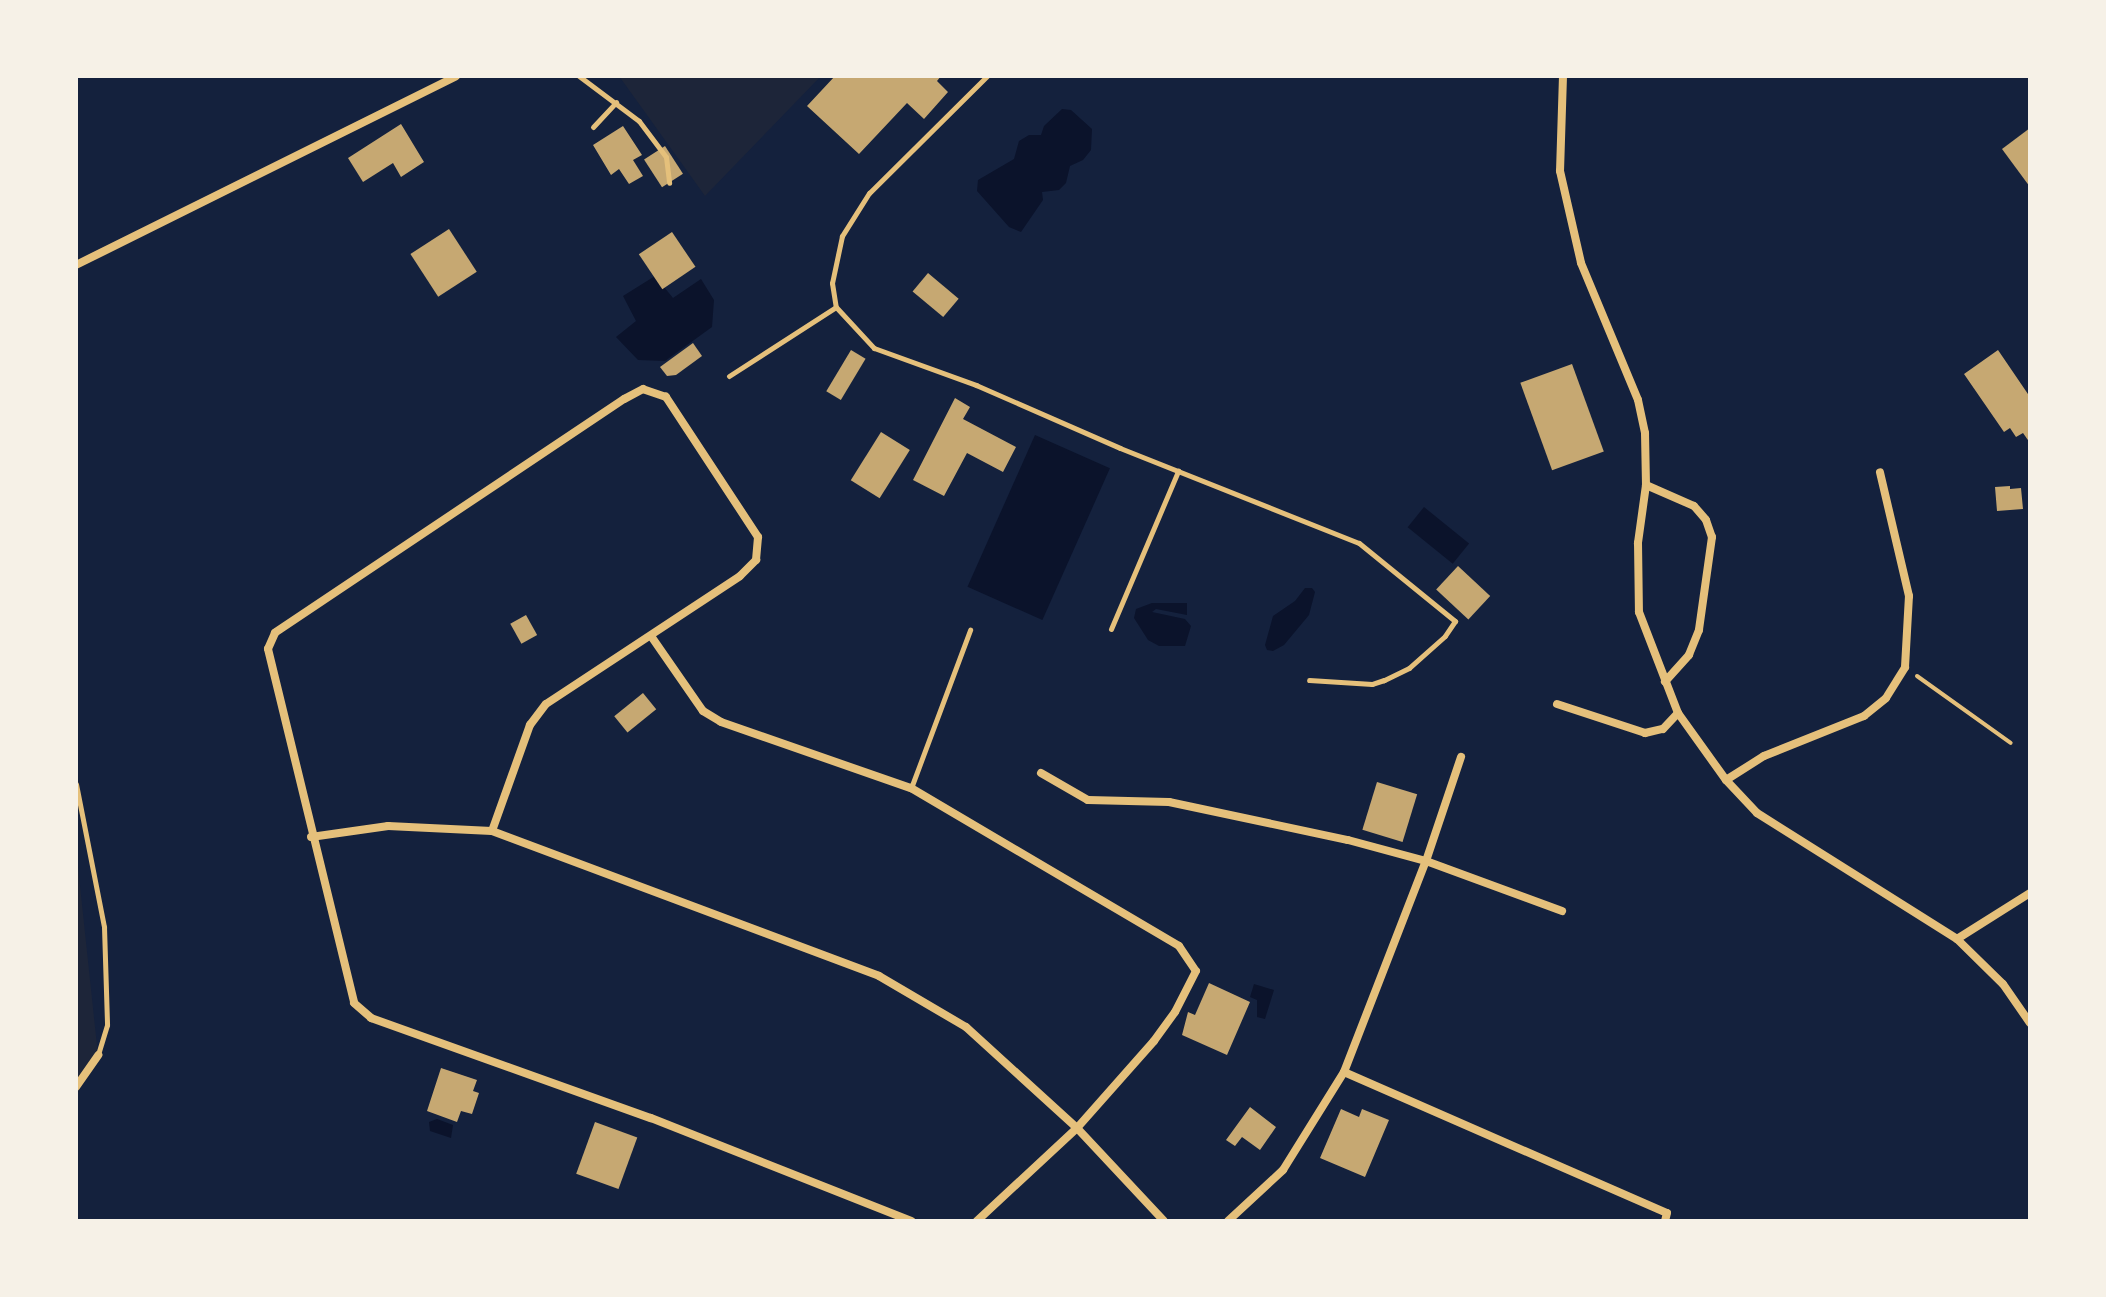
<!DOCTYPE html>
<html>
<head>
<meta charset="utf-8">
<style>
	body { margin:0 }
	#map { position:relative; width:2106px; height:1297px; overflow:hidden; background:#14213d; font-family:"Archivo Narrow",sans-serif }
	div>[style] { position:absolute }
	.green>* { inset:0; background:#1d2539 }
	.water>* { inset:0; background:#0b132b; transform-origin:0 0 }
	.building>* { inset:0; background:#c6a872; transform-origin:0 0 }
	.path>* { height:4px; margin:-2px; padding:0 2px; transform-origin:2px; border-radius:2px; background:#e5c07b }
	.service>* { height:5px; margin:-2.5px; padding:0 2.5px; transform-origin:2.5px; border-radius:2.5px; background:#e5c07b }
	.minor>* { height:8px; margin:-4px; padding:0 4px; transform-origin:4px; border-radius:4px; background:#e5c07b }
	span { translate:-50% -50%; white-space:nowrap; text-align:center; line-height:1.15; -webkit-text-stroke:6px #f6f1e7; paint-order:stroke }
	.frame { position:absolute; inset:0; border:78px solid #f6f1e7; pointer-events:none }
</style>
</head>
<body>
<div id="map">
	<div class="green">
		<i style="clip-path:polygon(619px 76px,821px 76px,705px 196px)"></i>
		<i style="clip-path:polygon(76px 848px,98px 1055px,76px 1087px)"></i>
	</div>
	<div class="water">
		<i style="clip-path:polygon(1062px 109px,1071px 110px,1092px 129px,1091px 150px,1083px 160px,1070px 166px,1066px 183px,1059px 190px,1042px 192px,1043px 200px,1021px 232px,1009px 227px,977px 191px,978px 180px,1014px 159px,1019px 141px,1029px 135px,1041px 135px,1044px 126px)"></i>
		<i style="clip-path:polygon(655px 276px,673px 298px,701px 279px,714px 300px,712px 327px,665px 361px,638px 360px,616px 337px,636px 321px,623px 296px)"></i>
		<i style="left:1035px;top:435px;width:82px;height:166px;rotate:24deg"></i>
		<i style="left:1424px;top:507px;width:58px;height:26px;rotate:39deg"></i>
		<i style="clip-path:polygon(1305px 588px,1312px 588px,1315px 592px,1309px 615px,1284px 645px,1273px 651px,1267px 650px,1265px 645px,1273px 616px,1295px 601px)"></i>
		<i style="clip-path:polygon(1152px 603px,1187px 603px,1187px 615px,1156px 609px,1152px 612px,1185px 619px,1191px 626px,1185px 646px,1159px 646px,1148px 640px,1134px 618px,1136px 609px)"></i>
		<i style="clip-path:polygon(1254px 984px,1274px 990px,1265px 1019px,1257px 1017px,1257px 1000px,1250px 997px)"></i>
		<i style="clip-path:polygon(437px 1119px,453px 1125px,451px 1138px,430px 1131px,429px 1122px)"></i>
	</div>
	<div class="building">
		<i style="clip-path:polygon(835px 76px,941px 76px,937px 81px,948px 92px,924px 119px,907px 103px,859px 154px,807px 106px)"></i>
		<i style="clip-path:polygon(401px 124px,424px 162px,401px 177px,393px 163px,363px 182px,348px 158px)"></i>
		<i style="clip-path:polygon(623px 126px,642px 155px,633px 160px,643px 176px,629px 184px,619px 169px,611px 175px,593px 145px)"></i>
		<i style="clip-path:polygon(2030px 128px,2030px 187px,2002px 149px)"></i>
		<i style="left:665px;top:146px;width:33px;height:25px;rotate:57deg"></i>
		<i style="left:449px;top:229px;width:51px;height:46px;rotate:57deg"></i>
		<i style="left:672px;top:232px;width:42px;height:40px;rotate:56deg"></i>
		<i style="left:928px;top:273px;width:40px;height:24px;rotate:40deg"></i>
		<i style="clip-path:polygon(693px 343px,702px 356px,676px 375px,667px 376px,660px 367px)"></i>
		<i style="left:851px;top:350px;width:17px;height:48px;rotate:31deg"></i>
		<i style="clip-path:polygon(1998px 350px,2030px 397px,2030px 443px,2023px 433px,2016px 437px,2010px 428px,2004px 432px,1964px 374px)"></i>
		<i style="left:1572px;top:364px;width:93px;height:55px;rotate:70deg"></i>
		<i style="clip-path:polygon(955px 398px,970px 407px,963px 419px,1016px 447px,1003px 472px,967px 453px,944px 496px,913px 480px)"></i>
		<i style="left:881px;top:432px;width:34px;height:57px;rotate:32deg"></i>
		<i style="clip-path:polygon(2010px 486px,2010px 489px,2021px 488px,2023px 509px,1997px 511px,1995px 487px)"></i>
		<i style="left:1458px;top:566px;width:44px;height:32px;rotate:43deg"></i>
		<i style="left:526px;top:615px;width:23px;height:18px;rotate:61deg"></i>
		<i style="left:643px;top:693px;width:21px;height:37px;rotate:51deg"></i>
		<i style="left:1377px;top:782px;width:42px;height:50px;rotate:17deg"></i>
		<i style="clip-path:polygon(1209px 983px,1250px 1002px,1227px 1055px,1182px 1035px,1188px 1012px,1195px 1015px)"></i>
		<i style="clip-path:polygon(441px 1068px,477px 1080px,473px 1091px,479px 1093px,472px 1114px,461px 1111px,457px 1122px,427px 1111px)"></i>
		<i style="clip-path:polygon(1250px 1107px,1276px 1127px,1260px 1150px,1242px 1137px,1235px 1146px,1226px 1140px)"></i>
		<i style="clip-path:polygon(1341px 1109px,1359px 1117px,1362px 1109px,1389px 1120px,1365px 1177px,1320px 1158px)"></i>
		<i style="left:595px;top:1122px;width:45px;height:55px;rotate:20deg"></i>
	</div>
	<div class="path">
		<i style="left:1917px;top:676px;width:115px;rotate:35.5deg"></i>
	</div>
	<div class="service">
		<i style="left:579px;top:76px;width:75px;rotate:36.9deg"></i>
		<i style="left:639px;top:121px;width:45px;rotate:53.1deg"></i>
		<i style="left:666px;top:157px;width:26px;rotate:83deg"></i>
		<i style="left:987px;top:76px;width:166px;rotate:135.2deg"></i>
		<i style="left:869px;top:193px;width:51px;rotate:122.1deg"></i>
		<i style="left:842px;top:236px;width:48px;rotate:102deg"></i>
		<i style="left:832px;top:283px;width:24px;rotate:81deg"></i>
		<i style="left:836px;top:307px;width:56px;rotate:47.2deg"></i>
		<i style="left:874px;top:348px;width:109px;rotate:19.9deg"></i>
		<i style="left:976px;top:385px;width:157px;rotate:23.6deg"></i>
		<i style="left:1120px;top:448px;width:257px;rotate:21.7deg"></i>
		<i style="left:1359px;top:543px;width:124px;rotate:39.1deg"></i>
		<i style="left:1455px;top:621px;width:18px;rotate:124deg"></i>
		<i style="left:1445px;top:636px;width:48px;rotate:138.4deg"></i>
		<i style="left:1409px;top:668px;width:28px;rotate:154deg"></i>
		<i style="left:1384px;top:680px;width:13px;rotate:162deg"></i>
		<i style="left:1372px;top:684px;width:63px;rotate:-176.4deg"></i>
		<i style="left:593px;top:127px;width:34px;rotate:-47deg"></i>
		<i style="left:729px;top:376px;width:127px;rotate:-32.8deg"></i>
		<i style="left:1111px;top:629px;width:172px;rotate:-67deg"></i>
		<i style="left:76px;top:784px;width:146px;rotate:78.9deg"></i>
		<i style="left:104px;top:927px;width:98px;rotate:88.2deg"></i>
		<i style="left:107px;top:1025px;width:30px;rotate:107deg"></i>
		<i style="left:911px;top:788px;width:169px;rotate:-69.5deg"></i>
	</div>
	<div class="minor">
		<i style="left:1563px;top:76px;width:95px;rotate:91.8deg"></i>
		<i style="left:1560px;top:171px;width:94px;rotate:77.1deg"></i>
		<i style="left:1581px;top:263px;width:148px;rotate:67.4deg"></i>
		<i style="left:1638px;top:400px;width:34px;rotate:78deg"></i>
		<i style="left:1645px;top:433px;width:52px;rotate:88.9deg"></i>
		<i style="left:1646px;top:485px;width:59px;rotate:97.9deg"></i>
		<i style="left:1638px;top:543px;width:69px;rotate:89.2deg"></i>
		<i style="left:1639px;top:612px;width:108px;rotate:68.9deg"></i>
		<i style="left:1678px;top:713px;width:82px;rotate:54.4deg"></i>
		<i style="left:1726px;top:780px;width:45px;rotate:46.8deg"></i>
		<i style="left:1757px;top:813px;width:236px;rotate:32.2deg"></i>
		<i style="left:1957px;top:939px;width:64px;rotate:44.4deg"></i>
		<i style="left:2003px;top:984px;width:47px;rotate:55.3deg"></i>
		<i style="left:76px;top:265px;width:424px;rotate:-26.4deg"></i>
		<i style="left:1646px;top:485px;width:52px;rotate:23.6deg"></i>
		<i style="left:1694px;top:506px;width:18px;rotate:49deg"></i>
		<i style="left:1706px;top:520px;width:18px;rotate:71deg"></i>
		<i style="left:1712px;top:537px;width:94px;rotate:98deg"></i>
		<i style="left:1699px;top:630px;width:27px;rotate:112deg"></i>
		<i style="left:1689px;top:655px;width:36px;rotate:132deg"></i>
		<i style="left:651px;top:636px;width:91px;rotate:55.3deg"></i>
		<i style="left:703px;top:711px;width:21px;rotate:31deg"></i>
		<i style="left:721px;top:722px;width:201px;rotate:19.2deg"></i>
		<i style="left:911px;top:788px;width:311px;rotate:30.5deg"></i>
		<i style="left:1179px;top:946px;width:30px;rotate:56deg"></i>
		<i style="left:1196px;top:971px;width:46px;rotate:117.1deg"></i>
		<i style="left:1175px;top:1012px;width:36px;rotate:126deg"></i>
		<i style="left:1154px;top:1041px;width:116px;rotate:131.5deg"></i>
		<i style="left:1077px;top:1128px;width:137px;rotate:137.1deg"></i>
		<i style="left:1557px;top:704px;width:93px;rotate:18.2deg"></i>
		<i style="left:1645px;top:733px;width:18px;rotate:-13deg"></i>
		<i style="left:1663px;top:729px;width:22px;rotate:-47deg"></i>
		<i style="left:1041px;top:773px;width:54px;rotate:29.9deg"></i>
		<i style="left:1088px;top:800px;width:81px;rotate:1.4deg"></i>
		<i style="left:1169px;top:802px;width:183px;rotate:12deg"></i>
		<i style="left:1348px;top:840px;width:81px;rotate:15.1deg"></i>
		<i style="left:1426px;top:861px;width:145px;rotate:20.2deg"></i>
		<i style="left:1726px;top:780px;width:45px;rotate:-32.3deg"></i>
		<i style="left:1764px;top:756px;width:108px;rotate:-21.8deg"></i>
		<i style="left:1864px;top:716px;width:28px;rotate:-39deg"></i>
		<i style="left:1886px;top:698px;width:36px;rotate:-58deg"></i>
		<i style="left:1905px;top:667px;width:71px;rotate:-86.8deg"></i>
		<i style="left:1909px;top:596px;width:127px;rotate:-103.2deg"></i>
		<i style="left:492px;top:831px;width:113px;rotate:-70.3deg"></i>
		<i style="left:530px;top:725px;width:26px;rotate:-53deg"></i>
		<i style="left:546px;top:704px;width:232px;rotate:-33.4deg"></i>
		<i style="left:740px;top:576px;width:23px;rotate:-45deg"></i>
		<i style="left:756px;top:560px;width:23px;rotate:-85deg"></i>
		<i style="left:758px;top:537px;width:168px;rotate:-123.3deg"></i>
		<i style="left:666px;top:397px;width:24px;rotate:-161deg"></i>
		<i style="left:643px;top:389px;width:21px;rotate:152deg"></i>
		<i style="left:624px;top:399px;width:420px;rotate:146.2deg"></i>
		<i style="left:275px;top:633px;width:17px;rotate:114deg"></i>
		<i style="left:268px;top:649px;width:364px;rotate:76.3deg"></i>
		<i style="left:354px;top:1003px;width:23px;rotate:41deg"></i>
		<i style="left:371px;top:1018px;width:297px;rotate:19.7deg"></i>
		<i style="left:651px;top:1118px;width:280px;rotate:21.6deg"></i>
		<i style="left:311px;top:837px;width:78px;rotate:-8.1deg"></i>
		<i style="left:388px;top:826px;width:104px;rotate:2.8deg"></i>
		<i style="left:492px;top:831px;width:413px;rotate:20.5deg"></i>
		<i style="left:879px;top:976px;width:101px;rotate:30.4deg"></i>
		<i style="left:966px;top:1027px;width:150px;rotate:42.3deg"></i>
		<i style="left:1077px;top:1128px;width:127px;rotate:46.9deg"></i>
		<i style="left:1957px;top:939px;width:86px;rotate:-32.2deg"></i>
		<i style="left:1344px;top:1072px;width:352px;rotate:23.6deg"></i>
		<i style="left:1667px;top:1213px;width:8px;rotate:104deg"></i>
		<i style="left:76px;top:1087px;width:39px;rotate:-55deg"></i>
		<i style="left:1228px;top:1221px;width:75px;rotate:-42.8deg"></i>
		<i style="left:1283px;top:1170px;width:115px;rotate:-58.1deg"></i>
		<i style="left:1344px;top:1072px;width:226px;rotate:-68.8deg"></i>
		<i style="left:1426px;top:861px;width:110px;rotate:-71.4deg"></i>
	</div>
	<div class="frame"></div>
</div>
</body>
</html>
